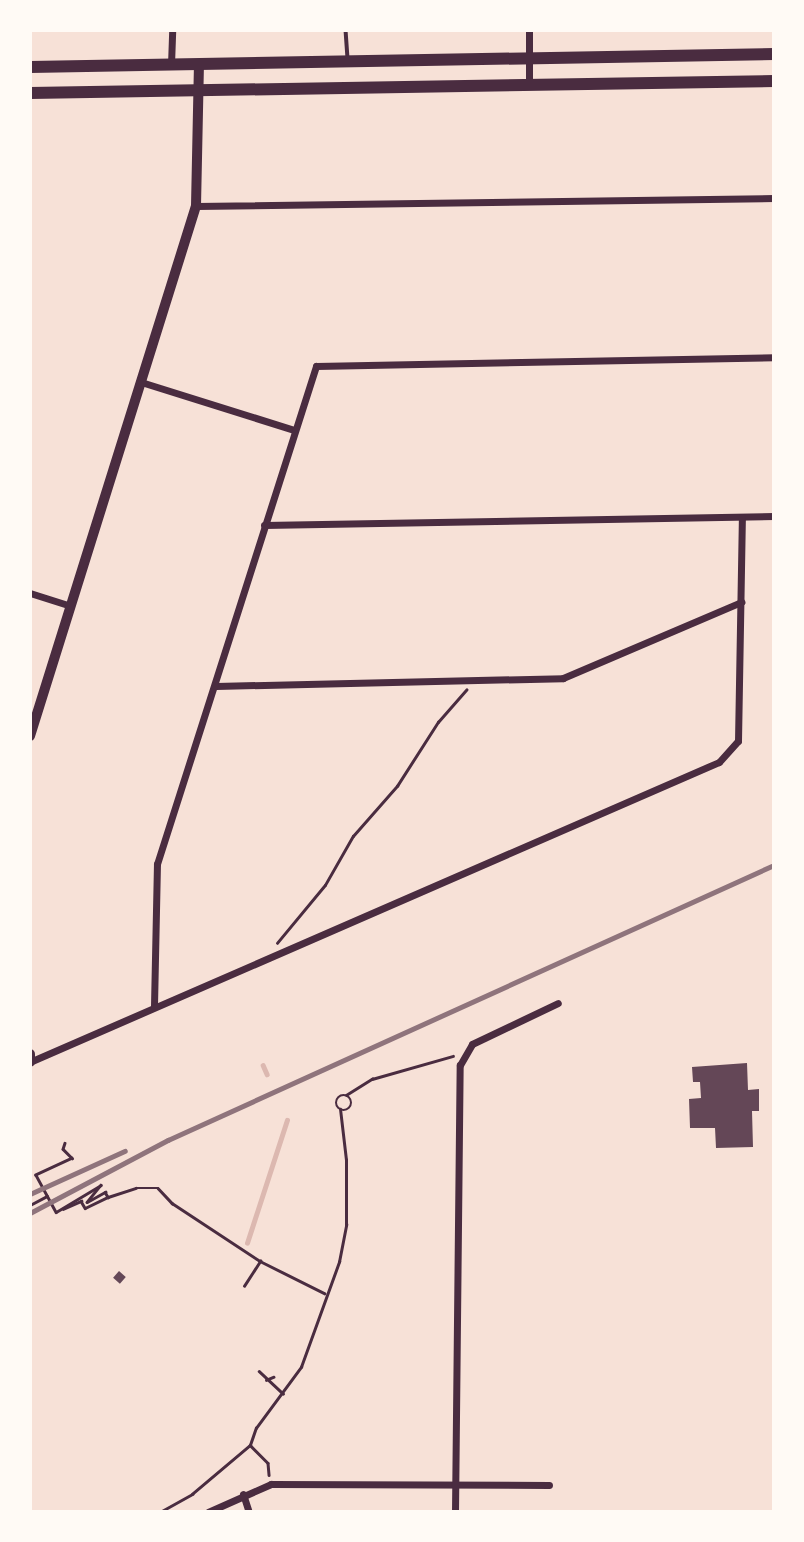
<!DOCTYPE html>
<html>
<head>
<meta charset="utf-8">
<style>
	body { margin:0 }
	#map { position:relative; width:804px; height:1542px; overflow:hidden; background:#f7e1d7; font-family:"IBM Plex Sans",sans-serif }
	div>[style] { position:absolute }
	.stream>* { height:4.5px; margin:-2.25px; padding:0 2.25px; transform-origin:2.25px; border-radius:2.25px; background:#dcb8b0 }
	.building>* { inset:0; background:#644757; transform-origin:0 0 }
	.path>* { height:2.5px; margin:-1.25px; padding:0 1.25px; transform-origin:1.25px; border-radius:1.25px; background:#4a2c40 }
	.path>.ring { margin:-1.25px; padding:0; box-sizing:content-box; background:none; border:2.5px solid #4a2c40; border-radius:50% }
	.service>* { height:3.5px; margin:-1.75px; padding:0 1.75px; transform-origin:1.75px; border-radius:1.75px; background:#4a2c40 }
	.minor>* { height:7px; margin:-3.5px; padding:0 3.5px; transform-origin:3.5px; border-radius:3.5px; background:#4a2c40 }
	.tertiary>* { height:10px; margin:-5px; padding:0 5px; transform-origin:5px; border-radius:5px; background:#4a2c40 }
	.primary>* { height:12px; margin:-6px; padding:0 6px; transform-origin:6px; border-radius:6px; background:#4a2c40 }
	.rail>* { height:4.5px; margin:-2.25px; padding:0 2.25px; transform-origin:2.25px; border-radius:2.25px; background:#8f747c }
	span { translate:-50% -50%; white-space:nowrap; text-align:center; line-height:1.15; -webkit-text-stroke:5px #fffaf5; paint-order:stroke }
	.frame { position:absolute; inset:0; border:32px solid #fffaf5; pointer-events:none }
</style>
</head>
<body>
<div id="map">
	<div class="stream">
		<i style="left:263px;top:1065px;width:10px;rotate:66deg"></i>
		<i style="left:247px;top:1243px;width:129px;rotate:-72deg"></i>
	</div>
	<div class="building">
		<i style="clip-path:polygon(747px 1063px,748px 1090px,759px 1089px,759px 1111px,752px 1111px,753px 1147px,716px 1148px,715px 1128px,690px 1128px,689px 1099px,701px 1098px,700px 1082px,693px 1082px,692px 1067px)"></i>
		<i style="left:119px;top:1271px;width:9px;height:9px;rotate:41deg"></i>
	</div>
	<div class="path">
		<i style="left:277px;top:943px;width:75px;rotate:-50.4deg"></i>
		<i style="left:325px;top:885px;width:56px;rotate:-60.3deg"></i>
		<i style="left:353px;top:836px;width:67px;rotate:-48.7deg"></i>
		<i style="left:397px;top:786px;width:76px;rotate:-57.4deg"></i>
		<i style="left:438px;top:722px;width:43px;rotate:-48.8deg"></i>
		<i style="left:346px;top:1095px;width:31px;rotate:-32deg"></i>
		<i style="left:372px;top:1079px;width:84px;rotate:-15.9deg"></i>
		<i class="ring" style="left:336px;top:1095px;width:13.5px;height:13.5px"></i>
		<i style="left:65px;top:1143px;width:6px;rotate:108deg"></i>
		<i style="left:63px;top:1149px;width:13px;rotate:45deg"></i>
		<i style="left:72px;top:1158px;width:40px;rotate:155deg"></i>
		<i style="left:36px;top:1175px;width:42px;rotate:61.6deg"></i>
		<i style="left:56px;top:1212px;width:52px;rotate:-31deg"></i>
		<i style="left:101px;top:1185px;width:22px;rotate:129deg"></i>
		<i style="left:87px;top:1202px;width:21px;rotate:-29deg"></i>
		<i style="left:105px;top:1192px;width:6px;rotate:59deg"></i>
		<i style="left:108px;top:1197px;width:29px;rotate:-18deg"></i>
		<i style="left:136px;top:1188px;width:22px"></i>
		<i style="left:158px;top:1188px;width:21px;rotate:47deg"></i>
		<i style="left:172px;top:1203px;width:105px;rotate:33.4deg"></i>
		<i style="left:260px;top:1261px;width:72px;rotate:26.6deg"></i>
		<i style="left:30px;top:1205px;width:19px;rotate:-28deg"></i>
		<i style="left:63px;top:1209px;width:20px;rotate:-24deg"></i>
		<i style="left:81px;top:1201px;width:8px;rotate:60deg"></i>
		<i style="left:85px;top:1208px;width:25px;rotate:-26deg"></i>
		<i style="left:244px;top:1286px;width:30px;rotate:-57deg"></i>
		<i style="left:259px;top:1371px;width:33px;rotate:43deg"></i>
		<i style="left:266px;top:1380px;width:8px;rotate:-23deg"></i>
		<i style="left:250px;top:1445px;width:25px;rotate:45deg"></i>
		<i style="left:268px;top:1463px;width:12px;rotate:85deg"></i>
		<i style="left:160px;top:1512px;width:37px;rotate:-29deg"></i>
		<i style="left:192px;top:1494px;width:76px;rotate:-40.2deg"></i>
		<i style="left:250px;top:1445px;width:18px;rotate:-71deg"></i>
		<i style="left:256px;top:1428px;width:76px;rotate:-53.6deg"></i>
		<i style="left:301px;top:1367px;width:112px;rotate:-70.1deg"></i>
		<i style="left:339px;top:1262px;width:38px;rotate:-79deg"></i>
		<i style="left:346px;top:1225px;width:65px;rotate:-90deg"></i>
		<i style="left:346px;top:1160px;width:51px;rotate:-96.7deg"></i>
	</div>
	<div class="service">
		<i style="left:346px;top:30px;width:27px;rotate:86deg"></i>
	</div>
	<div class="minor">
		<i style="left:171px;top:65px;width:35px;rotate:-88deg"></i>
		<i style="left:529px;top:86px;width:56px;rotate:-90deg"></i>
		<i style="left:196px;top:206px;width:578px;rotate:-0.79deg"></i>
		<i style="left:141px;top:382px;width:160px;rotate:17.4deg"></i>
		<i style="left:264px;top:525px;width:510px;rotate:-1.01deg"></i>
		<i style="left:30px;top:593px;width:43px;rotate:17.6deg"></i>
		<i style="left:216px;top:686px;width:347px;rotate:-1.3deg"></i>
		<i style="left:563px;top:678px;width:194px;rotate:-23.1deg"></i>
		<i style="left:154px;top:1006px;width:142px;rotate:-88.8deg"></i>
		<i style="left:157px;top:864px;width:523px;rotate:-72.29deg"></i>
		<i style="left:316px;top:366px;width:458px;rotate:-1.1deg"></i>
		<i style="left:32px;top:1061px;width:749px;rotate:-23.52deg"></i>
		<i style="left:719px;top:762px;width:28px;rotate:-48deg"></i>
		<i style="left:738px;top:741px;width:224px;rotate:-89deg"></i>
		<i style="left:243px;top:1494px;width:19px;rotate:72deg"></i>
		<i style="left:208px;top:1512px;width:69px;rotate:-24deg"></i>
		<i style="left:271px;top:1484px;width:278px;rotate:0.2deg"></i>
		<i style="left:455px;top:1512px;width:447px;rotate:-89.4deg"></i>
		<i style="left:460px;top:1065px;width:24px;rotate:-60deg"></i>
		<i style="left:472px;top:1044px;width:95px;rotate:-25.5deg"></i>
	</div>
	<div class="tertiary">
		<i style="left:30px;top:736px;width:555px;rotate:-72.61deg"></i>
		<i style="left:196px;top:206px;width:140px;rotate:-88.8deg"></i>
		<i style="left:30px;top:1054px;width:8px;rotate:90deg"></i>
	</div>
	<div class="primary">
		<i style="left:30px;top:67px;width:744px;rotate:-1deg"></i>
		<i style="left:30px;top:93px;width:744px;rotate:-0.92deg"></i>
	</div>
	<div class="rail">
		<i style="left:30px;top:1194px;width:104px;rotate:-24.4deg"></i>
		<i style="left:30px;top:1213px;width:156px;rotate:-27.9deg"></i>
		<i style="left:168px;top:1140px;width:665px;rotate:-24.41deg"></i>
	</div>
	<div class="frame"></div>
</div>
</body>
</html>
